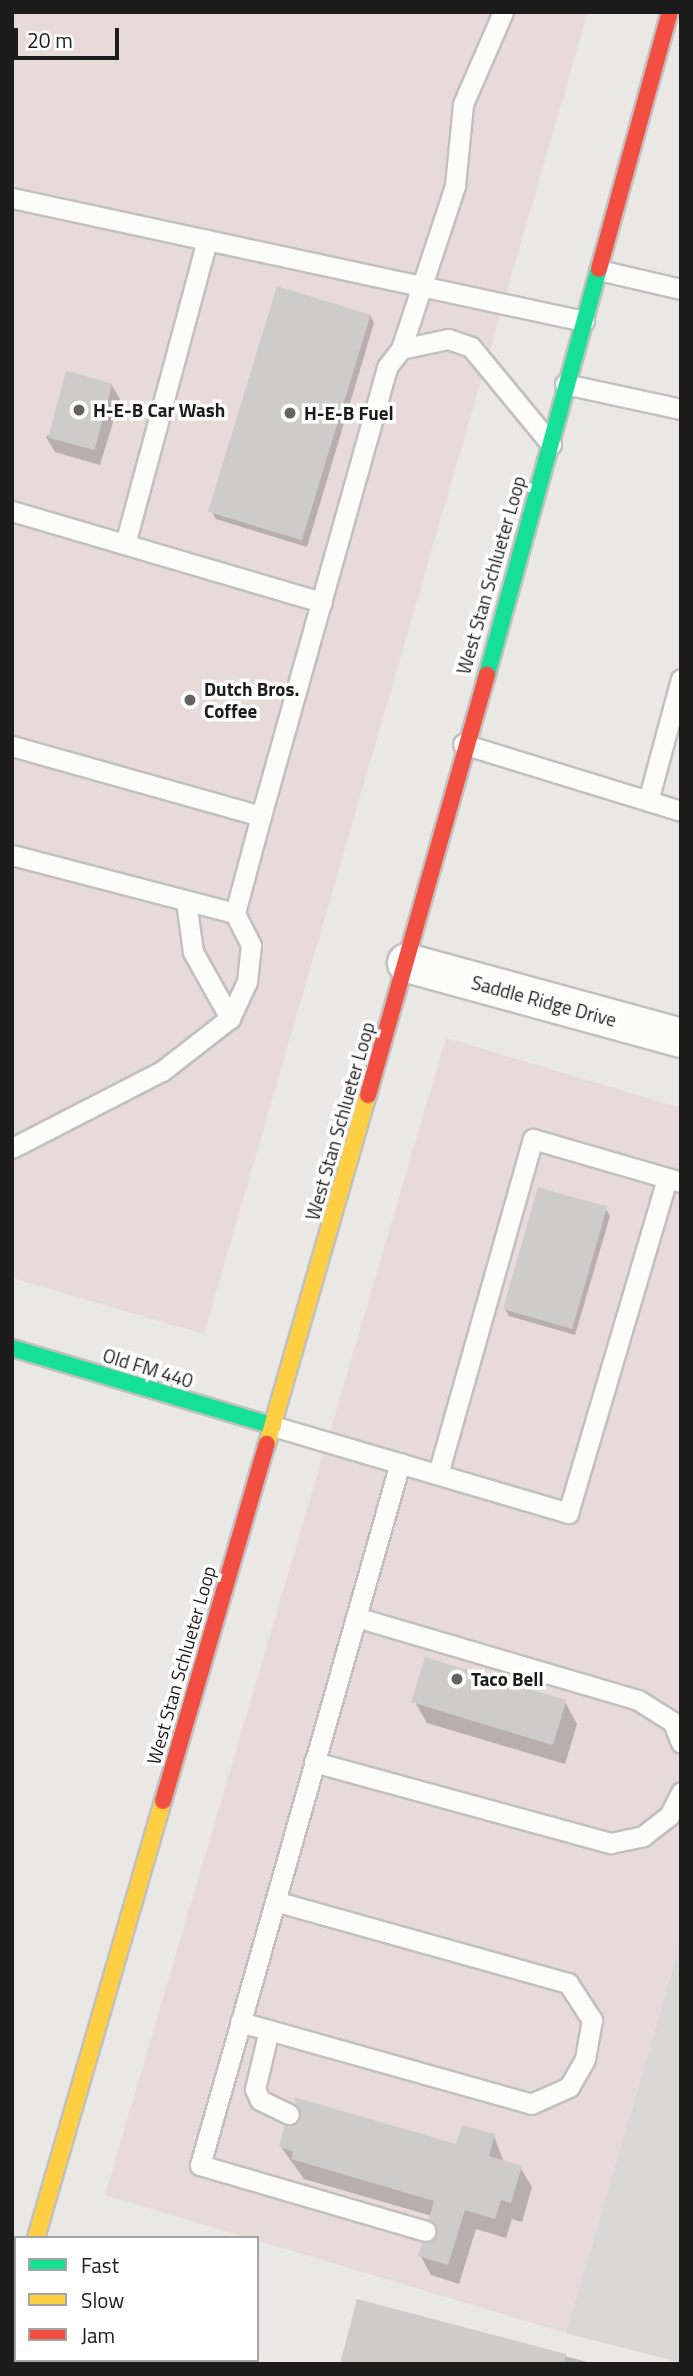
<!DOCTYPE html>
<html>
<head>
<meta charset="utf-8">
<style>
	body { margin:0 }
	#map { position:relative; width:693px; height:2376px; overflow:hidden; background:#eae8e5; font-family:"Titillium Web",sans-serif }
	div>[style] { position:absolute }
	.residential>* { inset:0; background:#d9d8d6 }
	.commercial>* { inset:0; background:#e7dad8 }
	.shadow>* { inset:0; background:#0003 }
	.building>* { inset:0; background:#ceccca; transform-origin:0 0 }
	.roads { filter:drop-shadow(2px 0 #c1c0bf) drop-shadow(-2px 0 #c1c0bf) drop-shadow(0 2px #c1c0bf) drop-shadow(0 -2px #c1c0bf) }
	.lane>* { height:19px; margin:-9.5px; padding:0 9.5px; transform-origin:9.5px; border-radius:9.5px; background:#fcfcfb }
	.street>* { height:38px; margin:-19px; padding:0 19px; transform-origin:19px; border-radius:19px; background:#fcfcfb }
	.fast>* { height:16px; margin:-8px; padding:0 8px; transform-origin:8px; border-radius:8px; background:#16e098 }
	.slow>* { height:16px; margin:-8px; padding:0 8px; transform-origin:8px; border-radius:8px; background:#ffcf43 }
	.jam>* { height:16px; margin:-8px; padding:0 8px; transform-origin:8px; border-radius:8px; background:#f24e42 }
	.dots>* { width:19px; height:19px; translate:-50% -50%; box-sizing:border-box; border:4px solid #fff; border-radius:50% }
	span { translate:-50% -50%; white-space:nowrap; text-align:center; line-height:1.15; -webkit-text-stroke:7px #fff; paint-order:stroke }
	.poi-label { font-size:19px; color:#1c1c1c; font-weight:700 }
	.left { translate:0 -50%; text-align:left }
	.street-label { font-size:19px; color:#1c1c1c }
	.frame { position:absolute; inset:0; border:14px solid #1c1c1c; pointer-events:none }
	.legend { position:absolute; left:14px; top:2236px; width:245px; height:126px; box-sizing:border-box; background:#fff; border:2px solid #a4a4a4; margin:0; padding:9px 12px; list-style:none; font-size:21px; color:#1c1c1c }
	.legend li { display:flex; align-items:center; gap:14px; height:35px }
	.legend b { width:35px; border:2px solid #a4a4a4 }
	.scale { position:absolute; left:14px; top:28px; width:105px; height:32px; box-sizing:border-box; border:4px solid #1c1c1c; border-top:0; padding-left:9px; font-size:21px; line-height:24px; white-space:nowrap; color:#1c1c1c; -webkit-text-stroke:5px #fff; paint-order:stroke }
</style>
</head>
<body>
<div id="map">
	<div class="residential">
		<i style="clip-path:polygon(681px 1941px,681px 2363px,566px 2333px)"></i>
	</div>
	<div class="commercial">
		<i style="clip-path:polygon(12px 12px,588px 12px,204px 1334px,12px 1278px)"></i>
		<i style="clip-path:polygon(446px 1038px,681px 1108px,681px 1941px,566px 2333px,105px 2195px)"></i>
	</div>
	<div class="shadow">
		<i style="clip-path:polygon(370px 315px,374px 323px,307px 547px,216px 519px,212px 512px)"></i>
		<i style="clip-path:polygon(111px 384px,120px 399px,100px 465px,55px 452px,46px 437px)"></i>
		<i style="clip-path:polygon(606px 1209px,610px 1216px,575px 1335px,509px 1316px,504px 1308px)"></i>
		<i style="clip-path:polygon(415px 1702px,565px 1702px,577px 1724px,565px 1764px,427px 1723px)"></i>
		<i style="clip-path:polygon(494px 2136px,504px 2163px,520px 2167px,532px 2187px,522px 2222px,512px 2219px,506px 2238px,476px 2229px,459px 2284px,431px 2275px,420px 2255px,440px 2236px,432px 2216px,304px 2179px,281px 2147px,457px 2147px)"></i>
		<i style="clip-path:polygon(358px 2302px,595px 2364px,341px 2364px)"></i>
	</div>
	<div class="building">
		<i style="left:277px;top:286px;width:98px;height:236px;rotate:17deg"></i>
		<i style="left:66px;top:371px;width:48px;height:69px;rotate:15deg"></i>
		<i style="left:538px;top:1187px;width:72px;height:127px;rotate:16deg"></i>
		<i style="left:425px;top:1657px;width:148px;height:47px;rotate:17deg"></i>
		<i style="clip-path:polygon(294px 2097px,456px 2144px,462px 2125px,495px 2134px,489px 2156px,522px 2166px,511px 2203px,501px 2200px,495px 2219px,465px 2210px,448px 2265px,418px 2256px,422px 2243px,437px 2235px,429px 2219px,434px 2201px,291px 2159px,293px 2151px,279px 2147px,285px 2125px,300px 2119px)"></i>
		<i style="clip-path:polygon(357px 2299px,566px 2354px,564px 2364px,340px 2364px)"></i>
	</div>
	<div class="roads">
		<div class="lane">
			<i style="left:12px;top:198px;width:585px;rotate:12.14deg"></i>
			<i style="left:599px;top:270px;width:84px;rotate:13deg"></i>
			<i style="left:401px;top:349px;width:172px;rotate:-71.7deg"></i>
			<i style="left:455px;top:186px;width:82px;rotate:-84.4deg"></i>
			<i style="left:463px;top:104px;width:100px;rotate:-66.5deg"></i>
			<i style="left:565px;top:384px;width:119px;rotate:12.2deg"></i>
			<i style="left:12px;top:511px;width:323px;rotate:16.4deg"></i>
			<i style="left:125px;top:544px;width:315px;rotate:-74.9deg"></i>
			<i style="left:463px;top:744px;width:228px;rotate:17.1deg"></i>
			<i style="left:12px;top:746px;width:259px;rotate:15.7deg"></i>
			<i style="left:261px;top:816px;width:466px;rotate:-74.3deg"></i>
			<i style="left:387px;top:367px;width:23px;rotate:-52deg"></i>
			<i style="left:401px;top:349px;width:48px;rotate:-12deg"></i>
			<i style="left:448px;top:339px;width:24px;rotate:19deg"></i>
			<i style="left:471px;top:347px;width:126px;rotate:50.5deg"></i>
			<i style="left:648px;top:801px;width:126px;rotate:-74.9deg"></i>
			<i style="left:12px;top:855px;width:230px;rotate:14.6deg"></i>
			<i style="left:186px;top:901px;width:51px;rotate:82.2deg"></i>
			<i style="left:193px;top:952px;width:76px;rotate:60.7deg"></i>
			<i style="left:12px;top:1148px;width:169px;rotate:-27.2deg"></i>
			<i style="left:162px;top:1071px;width:86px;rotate:-37.9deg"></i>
			<i style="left:230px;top:1018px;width:40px;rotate:-65deg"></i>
			<i style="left:247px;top:982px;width:37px;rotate:-84deg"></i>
			<i style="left:251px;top:945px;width:36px;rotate:-117deg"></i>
			<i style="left:235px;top:913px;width:100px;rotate:-75deg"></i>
			<i style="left:273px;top:1426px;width:308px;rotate:16.4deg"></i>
			<i style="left:568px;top:1513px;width:349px;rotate:-73.5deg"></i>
			<i style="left:400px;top:1463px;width:730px;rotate:105.9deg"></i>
			<i style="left:200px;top:2165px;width:235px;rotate:16.3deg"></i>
			<i style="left:438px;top:1474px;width:348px;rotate:-74.2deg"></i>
			<i style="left:533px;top:1139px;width:154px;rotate:16.2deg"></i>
			<i style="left:356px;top:1617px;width:294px;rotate:16.4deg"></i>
			<i style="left:638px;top:1700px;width:41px;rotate:32.2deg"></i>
			<i style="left:673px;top:1722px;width:22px;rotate:69deg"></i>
			<i style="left:314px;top:1762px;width:308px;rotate:15.3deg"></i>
			<i style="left:611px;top:1843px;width:33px;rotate:-12deg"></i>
			<i style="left:643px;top:1836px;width:33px;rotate:-38deg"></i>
			<i style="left:669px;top:1816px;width:27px;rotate:-63deg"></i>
			<i style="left:240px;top:2022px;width:302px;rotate:15.7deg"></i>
			<i style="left:531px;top:2104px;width:42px;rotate:-24.1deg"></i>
			<i style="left:569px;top:2087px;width:32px;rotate:-60deg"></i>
			<i style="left:585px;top:2059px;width:40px;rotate:-80deg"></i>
			<i style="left:592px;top:2020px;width:44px;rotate:-123deg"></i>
			<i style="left:568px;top:1983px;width:304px;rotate:-164.4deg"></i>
			<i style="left:269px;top:2030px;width:61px;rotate:103.3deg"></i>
			<i style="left:255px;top:2089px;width:12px;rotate:66deg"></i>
			<i style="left:260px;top:2100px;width:32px;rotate:26deg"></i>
		</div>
		<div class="street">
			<i style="left:407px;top:963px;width:284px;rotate:15.3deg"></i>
		</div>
		<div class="fast">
			<i style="left:487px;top:675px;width:421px;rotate:-74.6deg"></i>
			<i style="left:12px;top:1348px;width:272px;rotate:16.6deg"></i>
		</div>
		<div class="slow">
			<i style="left:267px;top:1444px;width:363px;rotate:-73.9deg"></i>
			<i style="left:36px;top:2238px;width:455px;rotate:-73.8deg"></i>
			<i style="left:12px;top:2319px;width:13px;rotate:-72deg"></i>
		</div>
		<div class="jam">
			<i style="left:599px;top:269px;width:267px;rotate:-74.6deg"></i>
			<i style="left:368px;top:1095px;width:437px;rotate:-74.2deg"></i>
			<i style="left:163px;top:1801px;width:372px;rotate:-73.8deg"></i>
		</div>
	</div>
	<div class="dots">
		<i style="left:79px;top:410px;background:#646362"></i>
		<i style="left:290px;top:413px;background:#646362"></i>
		<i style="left:190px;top:700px;background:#646362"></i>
		<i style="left:457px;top:1679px;background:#646362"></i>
	</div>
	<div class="poi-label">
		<span class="left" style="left:93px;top:410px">H-E-B Car Wash</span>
		<span class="left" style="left:304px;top:413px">H-E-B Fuel</span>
		<span class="left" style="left:204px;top:700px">Dutch Bros.<br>Coffee</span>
		<span class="left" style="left:471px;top:1679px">Taco Bell</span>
	</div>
	<div class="street-label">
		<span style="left:491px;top:575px;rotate:-74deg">West Stan Schlueter Loop</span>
		<span style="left:544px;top:1001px;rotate:15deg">Saddle Ridge Drive</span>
		<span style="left:340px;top:1121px;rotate:-74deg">West Stan Schlueter Loop</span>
		<span style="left:148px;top:1368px;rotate:17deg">Old FM 440</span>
		<span style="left:181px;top:1665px;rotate:-74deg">West Stan Schlueter Loop</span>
	</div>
	<div class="frame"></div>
	<ul class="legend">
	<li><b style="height:9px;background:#16e098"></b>Fast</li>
	<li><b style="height:9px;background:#ffcf43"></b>Slow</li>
	<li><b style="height:9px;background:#f24e42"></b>Jam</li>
	</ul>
	<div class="scale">20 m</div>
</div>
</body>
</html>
